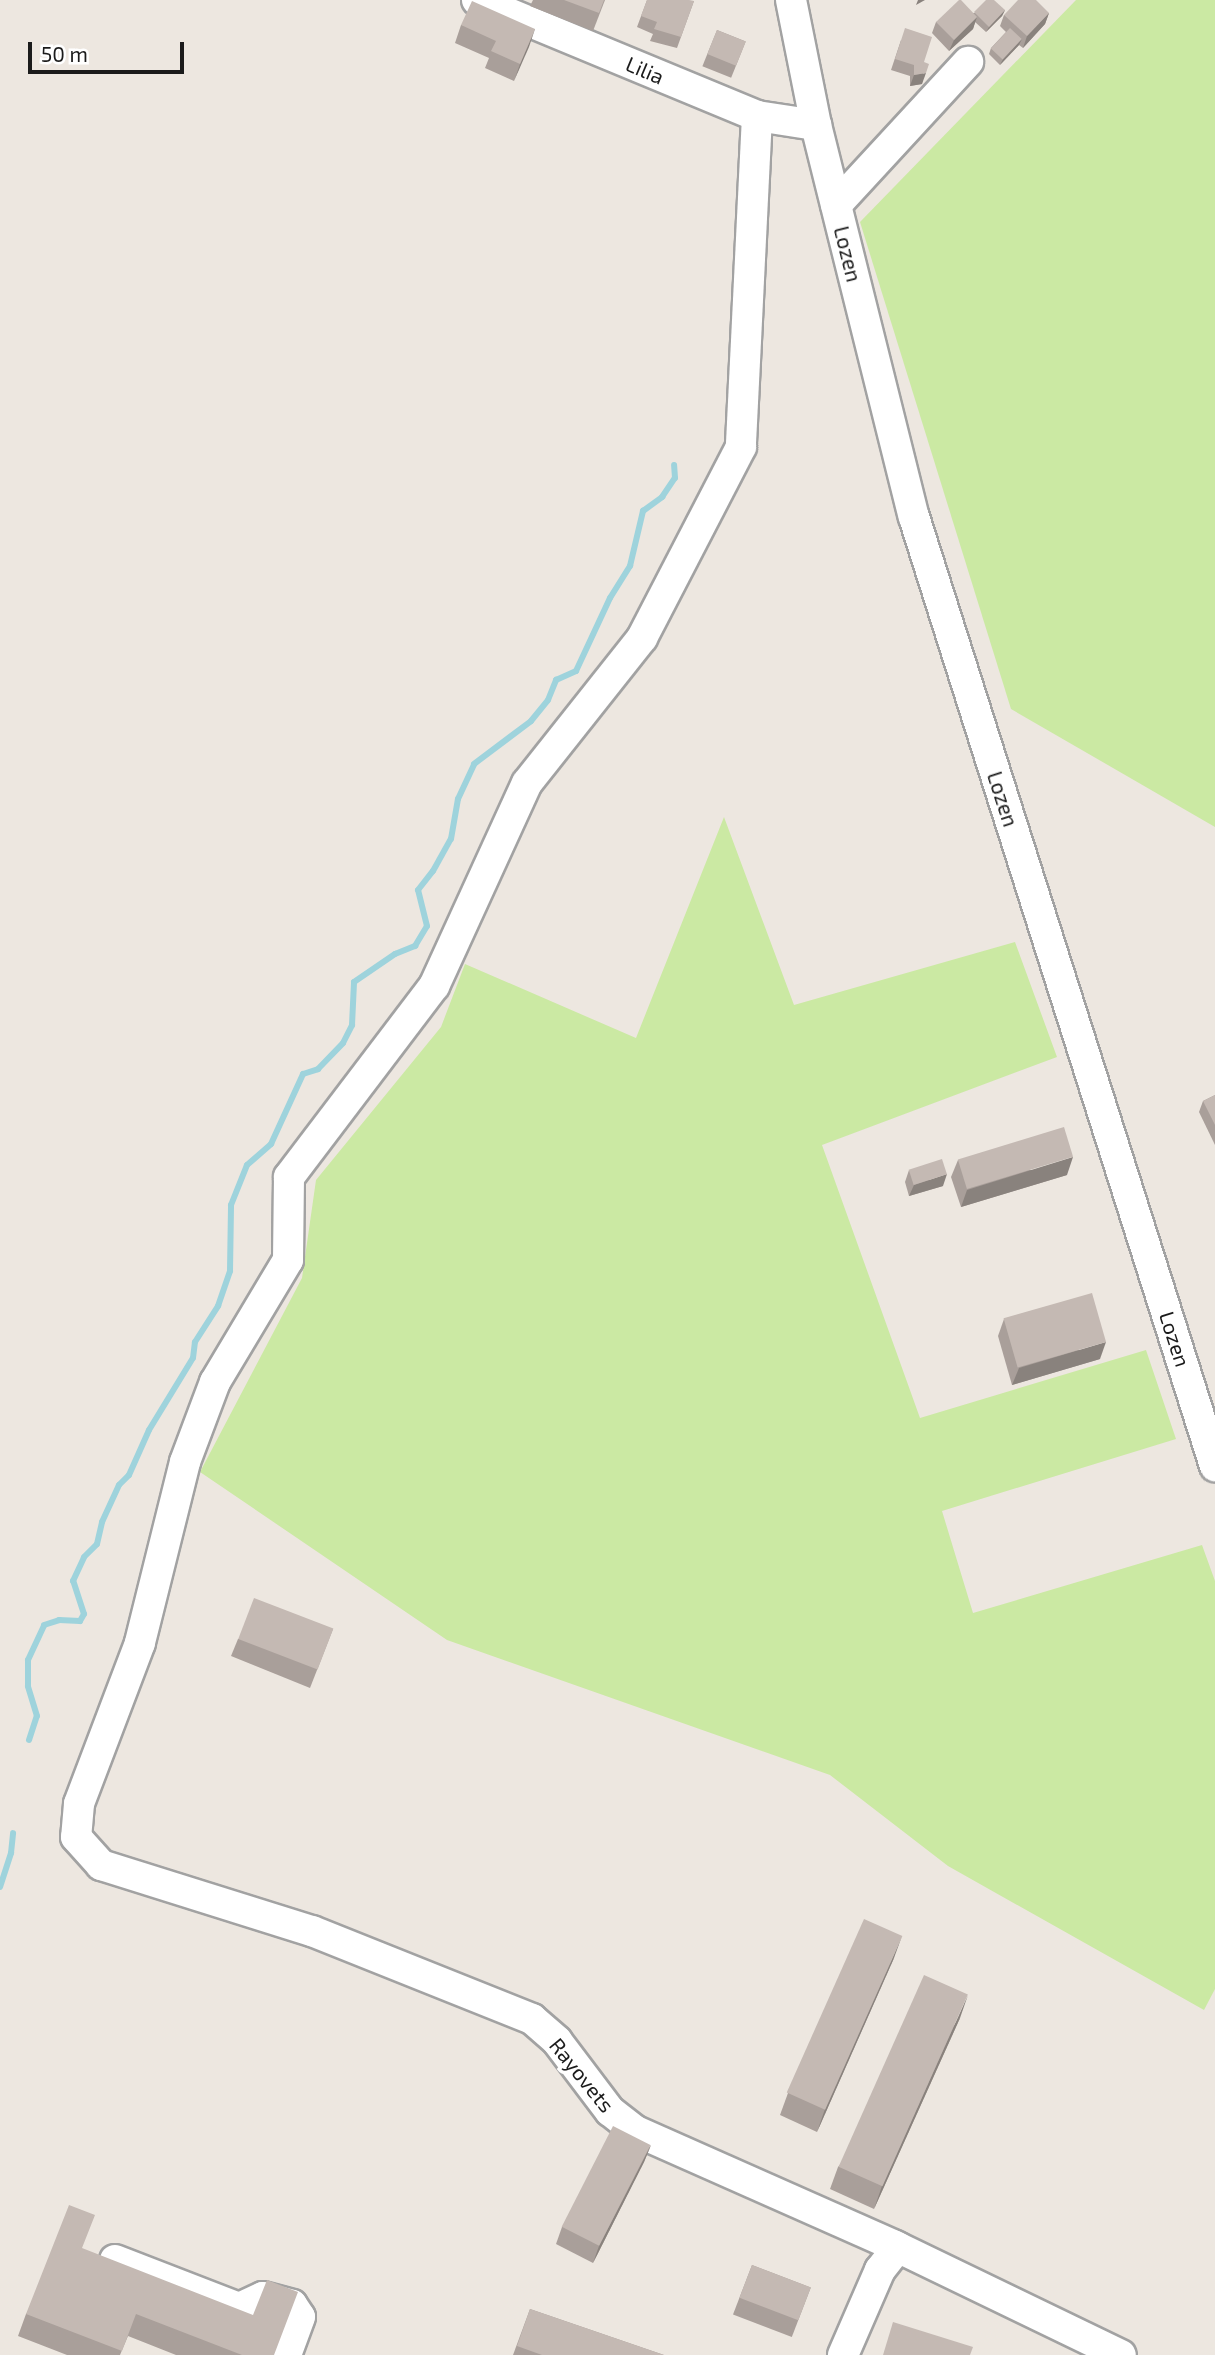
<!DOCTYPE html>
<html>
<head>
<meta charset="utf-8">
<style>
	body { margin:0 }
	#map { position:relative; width:1215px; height:2355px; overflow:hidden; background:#ede7e0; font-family:"Exo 2",sans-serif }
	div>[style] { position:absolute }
	.grass>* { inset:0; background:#cbe9a3 }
	.stream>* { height:6px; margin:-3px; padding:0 3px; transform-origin:3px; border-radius:3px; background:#9ed3dc }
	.roads { filter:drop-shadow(2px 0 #a2a2a2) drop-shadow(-2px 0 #a2a2a2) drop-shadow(0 2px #a2a2a2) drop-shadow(0 -2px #a2a2a2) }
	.minor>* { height:30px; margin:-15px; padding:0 15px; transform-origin:15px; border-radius:15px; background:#fff }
	.wall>* { inset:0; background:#a99f9a; transform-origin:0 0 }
	.shaded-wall>* { inset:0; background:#89827d }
	.building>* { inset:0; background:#c4b9b3; transform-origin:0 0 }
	span { translate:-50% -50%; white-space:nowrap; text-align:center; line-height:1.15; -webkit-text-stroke:7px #fff; paint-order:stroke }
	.street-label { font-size:21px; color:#1b1b1b }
	.scale { position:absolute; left:28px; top:42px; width:156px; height:32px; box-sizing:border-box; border:4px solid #1b1b1b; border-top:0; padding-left:9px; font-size:21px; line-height:24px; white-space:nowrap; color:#1b1b1b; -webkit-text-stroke:5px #fff; paint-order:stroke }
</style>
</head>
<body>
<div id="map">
	<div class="grass">
		<i style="clip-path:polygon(1076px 0,1215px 0,1215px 827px,1011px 709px,860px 222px)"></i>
		<i style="clip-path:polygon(724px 817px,794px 1005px,1015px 942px,1057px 1057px,822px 1145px,920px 1418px,1146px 1350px,1176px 1439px,942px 1511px,973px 1613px,1202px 1545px,1215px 1581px,1215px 1989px,1204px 2010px,948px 1866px,830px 1775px,447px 1640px,200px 1472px,302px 1278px,316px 1180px,441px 1027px,465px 964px,636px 1038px)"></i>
	</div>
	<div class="stream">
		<i style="left:29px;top:1740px;width:25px;rotate:-72deg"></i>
		<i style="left:37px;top:1716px;width:31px;rotate:-107deg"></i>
		<i style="left:28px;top:1686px;width:26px;rotate:-90deg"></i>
		<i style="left:28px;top:1660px;width:38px;rotate:-65deg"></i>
		<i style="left:44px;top:1625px;width:16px;rotate:-18deg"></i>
		<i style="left:59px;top:1620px;width:21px;rotate:3deg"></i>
		<i style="left:80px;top:1621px;width:8px;rotate:-60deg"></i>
		<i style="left:84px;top:1614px;width:35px;rotate:-108deg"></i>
		<i style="left:73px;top:1581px;width:26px;rotate:-65deg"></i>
		<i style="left:84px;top:1557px;width:18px;rotate:-45deg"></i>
		<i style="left:97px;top:1544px;width:23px;rotate:-77deg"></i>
		<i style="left:102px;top:1522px;width:41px;rotate:-65.3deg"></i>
		<i style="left:119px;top:1485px;width:14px;rotate:-45deg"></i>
		<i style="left:129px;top:1475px;width:49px;rotate:-66deg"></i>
		<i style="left:149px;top:1430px;width:84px;rotate:-58.6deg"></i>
		<i style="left:193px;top:1358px;width:16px;rotate:-83deg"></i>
		<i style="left:195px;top:1342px;width:43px;rotate:-57.4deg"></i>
		<i style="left:218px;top:1306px;width:37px;rotate:-71deg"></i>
		<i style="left:230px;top:1271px;width:66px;rotate:-89.1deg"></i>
		<i style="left:231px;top:1205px;width:43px;rotate:-68.2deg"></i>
		<i style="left:247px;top:1165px;width:32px;rotate:-41deg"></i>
		<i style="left:271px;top:1144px;width:77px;rotate:-65.4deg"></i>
		<i style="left:303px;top:1074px;width:16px;rotate:-18deg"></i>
		<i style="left:318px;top:1069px;width:36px;rotate:-46deg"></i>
		<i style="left:343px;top:1043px;width:20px;rotate:-63deg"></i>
		<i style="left:352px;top:1025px;width:43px;rotate:-87.3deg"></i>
		<i style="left:354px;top:982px;width:50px;rotate:-34.3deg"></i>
		<i style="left:395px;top:954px;width:22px;rotate:-22deg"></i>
		<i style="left:415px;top:946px;width:23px;rotate:-59deg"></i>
		<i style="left:427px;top:926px;width:37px;rotate:-104deg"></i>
		<i style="left:418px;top:890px;width:24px;rotate:-52deg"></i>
		<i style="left:433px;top:871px;width:37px;rotate:-61deg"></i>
		<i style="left:451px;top:839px;width:41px;rotate:-80.1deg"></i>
		<i style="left:458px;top:799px;width:38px;rotate:-65deg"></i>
		<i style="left:474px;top:764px;width:71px;rotate:-37deg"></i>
		<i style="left:531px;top:721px;width:27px;rotate:-51deg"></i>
		<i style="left:548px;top:700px;width:22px;rotate:-68deg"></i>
		<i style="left:556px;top:680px;width:22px;rotate:-24deg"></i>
		<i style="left:576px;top:671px;width:81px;rotate:-65deg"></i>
		<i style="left:610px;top:598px;width:38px;rotate:-58deg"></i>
		<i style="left:630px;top:566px;width:57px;rotate:-76.7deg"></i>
		<i style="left:643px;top:511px;width:24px;rotate:-36deg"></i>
		<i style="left:662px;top:497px;width:23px;rotate:-56deg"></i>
		<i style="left:675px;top:478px;width:13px;rotate:-94deg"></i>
		<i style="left:0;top:1887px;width:36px;rotate:-72deg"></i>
		<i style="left:11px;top:1853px;width:20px;rotate:-84deg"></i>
	</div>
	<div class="roads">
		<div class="minor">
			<i style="left:477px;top:0;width:303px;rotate:22.5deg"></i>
			<i style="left:757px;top:116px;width:60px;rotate:8.7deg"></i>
			<i style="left:791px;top:0;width:127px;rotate:78.7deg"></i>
			<i style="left:816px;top:125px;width:404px;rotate:76deg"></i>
			<i style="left:914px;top:517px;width:996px;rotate:72.4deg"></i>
			<i style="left:757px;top:116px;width:331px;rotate:92.8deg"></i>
			<i style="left:741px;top:447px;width:215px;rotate:117.4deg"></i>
			<i style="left:642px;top:638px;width:185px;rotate:128.4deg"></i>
			<i style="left:527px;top:783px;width:223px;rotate:114.6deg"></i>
			<i style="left:434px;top:986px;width:240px;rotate:127.2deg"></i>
			<i style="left:289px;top:1177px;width:83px;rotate:90.7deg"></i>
			<i style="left:288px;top:1260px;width:142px;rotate:120.9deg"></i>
			<i style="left:215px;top:1382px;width:85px;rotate:110.6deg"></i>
			<i style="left:185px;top:1462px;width:187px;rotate:104deg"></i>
			<i style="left:140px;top:1643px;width:172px;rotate:110.8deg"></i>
			<i style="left:79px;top:1804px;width:33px;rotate:95deg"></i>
			<i style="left:76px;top:1837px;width:38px;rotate:48deg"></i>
			<i style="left:101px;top:1865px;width:221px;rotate:17.4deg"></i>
			<i style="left:312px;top:1931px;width:237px;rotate:21.8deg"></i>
			<i style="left:532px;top:2019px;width:33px;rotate:41deg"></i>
			<i style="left:557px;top:2041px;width:88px;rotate:52.9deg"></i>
			<i style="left:610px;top:2111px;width:33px;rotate:38deg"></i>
			<i style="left:636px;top:2131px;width:281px;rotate:23.9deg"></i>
			<i style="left:893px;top:2245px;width:253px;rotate:25.8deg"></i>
			<i style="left:836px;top:205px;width:195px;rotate:-47.3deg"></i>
			<i style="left:115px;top:2260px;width:133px;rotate:21.2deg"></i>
			<i style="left:239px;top:2308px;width:26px;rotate:-25deg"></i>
			<i style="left:263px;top:2297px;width:30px;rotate:15deg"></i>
			<i style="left:292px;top:2305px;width:14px;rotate:56deg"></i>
			<i style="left:300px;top:2317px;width:40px;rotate:110.2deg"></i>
			<i style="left:843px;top:2355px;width:93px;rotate:-66.5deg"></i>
			<i style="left:880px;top:2270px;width:29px;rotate:-52deg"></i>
		</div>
	</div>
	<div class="wall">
		<i style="clip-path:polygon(533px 0,605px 0,593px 31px,530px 6px)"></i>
		<i style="clip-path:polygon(647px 0,694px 1px,677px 48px,650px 41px,653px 34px,637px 27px)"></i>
		<i style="clip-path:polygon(1005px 10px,1002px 16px,986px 32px,975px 22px,973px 29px,949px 51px,932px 33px,936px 22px,973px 13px)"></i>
		<i style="clip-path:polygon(1049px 13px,1045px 24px,1023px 48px,1019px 45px,1000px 65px,989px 54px,991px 48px,1006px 32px,1000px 26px,1004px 15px)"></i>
		<i style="clip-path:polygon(461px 25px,535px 29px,514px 81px,485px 68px,489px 58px,455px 43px)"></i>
		<i style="left:717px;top:30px;width:31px;height:39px;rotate:22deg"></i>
		<i style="clip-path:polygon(901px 40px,924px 62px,922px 84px,910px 86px,910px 76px,891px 70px)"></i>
		<i style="clip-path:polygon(1215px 1095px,1215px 1145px,1199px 1112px,1203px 1101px)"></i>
		<i style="clip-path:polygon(958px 1160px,1067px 1175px,961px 1207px,951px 1177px)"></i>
		<i style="clip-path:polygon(909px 1170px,943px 1186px,909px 1196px,905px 1182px)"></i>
		<i style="clip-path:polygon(1004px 1319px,1100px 1359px,1012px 1385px,998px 1336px)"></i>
		<i style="clip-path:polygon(333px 1629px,310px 1688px,231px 1656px,238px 1639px)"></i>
		<i style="clip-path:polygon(894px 1958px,817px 2132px,780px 2115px,788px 2093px)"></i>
		<i style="clip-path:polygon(960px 2018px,874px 2209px,830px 2189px,838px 2167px)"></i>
		<i style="clip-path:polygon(651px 2145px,644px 2162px,593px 2263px,556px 2244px,562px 2227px)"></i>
		<i style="clip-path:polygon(83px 2249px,274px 2355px,176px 2355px,128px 2336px,120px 2355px,67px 2355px,18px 2336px,26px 2314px)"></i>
		<i style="left:752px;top:2265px;width:63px;height:53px;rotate:21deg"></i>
		<i style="clip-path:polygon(530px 2309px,664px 2355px,513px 2355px)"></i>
	</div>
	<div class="shaded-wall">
		<i style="clip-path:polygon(918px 0,925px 0,916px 5px)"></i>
		<i style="clip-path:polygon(1005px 10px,1002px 16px,986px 32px,989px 27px)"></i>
		<i style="clip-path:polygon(1049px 13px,1045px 24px,1023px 48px,1027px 36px)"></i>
		<i style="clip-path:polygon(977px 17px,973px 29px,949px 51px,954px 40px)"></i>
		<i style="clip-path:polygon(535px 29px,529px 47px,514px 81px,520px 64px)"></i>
		<i style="clip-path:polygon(1022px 39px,1019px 45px,1000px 65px,1003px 59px)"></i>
		<i style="clip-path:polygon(926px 73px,922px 84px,910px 86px,914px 75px)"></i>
		<i style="clip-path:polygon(1073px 1157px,1067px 1175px,961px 1207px,967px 1190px)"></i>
		<i style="clip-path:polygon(947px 1174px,943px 1186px,909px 1196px,914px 1185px)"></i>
		<i style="clip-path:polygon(1106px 1342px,1100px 1359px,1012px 1385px,1019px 1368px)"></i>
		<i style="clip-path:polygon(902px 1936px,894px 1958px,817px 2132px,825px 2109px)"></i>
		<i style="clip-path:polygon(968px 1995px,960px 2018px,874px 2209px,882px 2186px)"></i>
		<i style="clip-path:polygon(651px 2145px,644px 2162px,593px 2263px,599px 2246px)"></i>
	</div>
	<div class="building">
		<i style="clip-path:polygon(564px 0,604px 0,599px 13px)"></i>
		<i style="clip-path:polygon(647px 0,689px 0,694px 1px,681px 37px,654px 29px,657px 22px,641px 16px)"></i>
		<i style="clip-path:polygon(959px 0,961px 0,977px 17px,954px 40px,936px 22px)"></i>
		<i style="clip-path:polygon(986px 0,994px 0,1005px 10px,989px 27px,974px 12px)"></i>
		<i style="clip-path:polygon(1018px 0,1036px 0,1049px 13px,1027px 36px,1004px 15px)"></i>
		<i style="clip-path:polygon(472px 1px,535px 29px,520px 64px,491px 51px,496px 41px,461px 25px)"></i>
		<i style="clip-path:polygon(905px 28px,932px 37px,924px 62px,929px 64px,926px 73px,914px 75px,914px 65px,895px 59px)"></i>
		<i style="left:1010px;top:28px;width:16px;height:28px;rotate:43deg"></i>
		<i style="left:717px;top:30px;width:31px;height:26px;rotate:22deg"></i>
		<i style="clip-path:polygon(1215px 1095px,1215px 1125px,1203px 1101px)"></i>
		<i style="left:1064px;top:1127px;width:31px;height:111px;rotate:73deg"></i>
		<i style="left:942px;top:1159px;width:16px;height:35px;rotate:72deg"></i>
		<i style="left:1092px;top:1293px;width:51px;height:92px;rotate:74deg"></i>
		<i style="left:254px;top:1598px;width:85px;height:44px;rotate:21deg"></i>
		<i style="left:864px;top:1919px;width:42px;height:190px;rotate:24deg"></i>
		<i style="left:924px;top:1975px;width:48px;height:210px;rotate:24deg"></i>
		<i style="left:613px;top:2126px;width:42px;height:113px;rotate:27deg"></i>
		<i style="clip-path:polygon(69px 2205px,95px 2215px,82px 2248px,253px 2315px,267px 2280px,298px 2292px,274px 2355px,242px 2355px,136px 2314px,122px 2351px,26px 2314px)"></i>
		<i style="left:752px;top:2265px;width:63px;height:35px;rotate:21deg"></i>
		<i style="clip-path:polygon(530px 2309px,664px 2355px,542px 2355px,517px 2346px)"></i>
		<i style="clip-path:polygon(893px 2322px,973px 2347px,970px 2355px,883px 2355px)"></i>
	</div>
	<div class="street-label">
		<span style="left:645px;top:70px;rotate:23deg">Lilia</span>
		<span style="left:848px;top:254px;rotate:76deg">Lozen</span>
		<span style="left:1003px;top:799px;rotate:72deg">Lozen</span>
		<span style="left:1175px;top:1339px;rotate:72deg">Lozen</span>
		<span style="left:582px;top:2075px;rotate:51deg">Rayovets</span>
	</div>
	<div class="scale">50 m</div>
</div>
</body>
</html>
